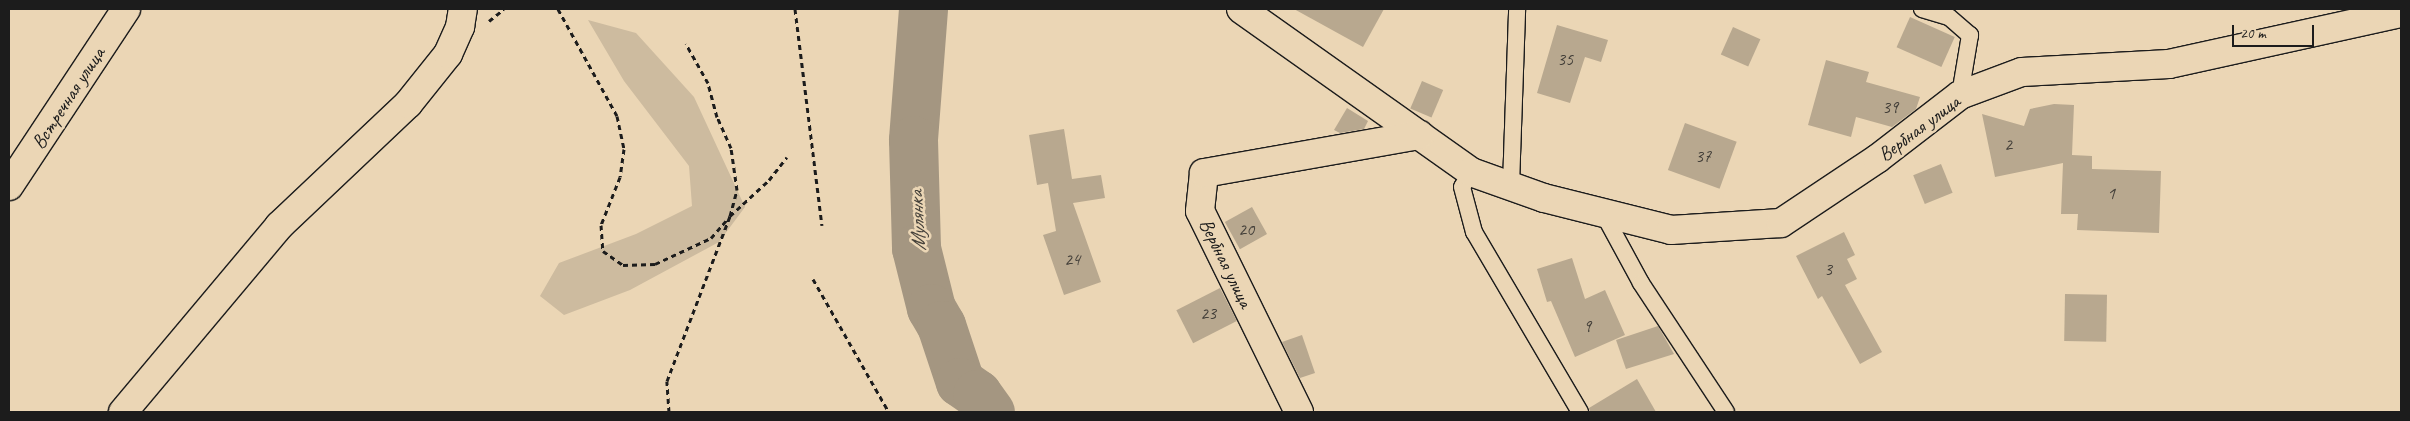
<!DOCTYPE html>
<html>
<head>
<meta charset="utf-8">
<style>
	body { margin:0 }
	#map { position:relative; width:2410px; height:421px; overflow:hidden; background:#ebd6b5; font-family:Caveat,sans-serif }
	div>[style] { position:absolute }
	.green>* { inset:0; background:#cdbb9f }
	.river>* { height:49px; margin:-24.5px; padding:0 24.5px; transform-origin:24.5px; border-radius:24.5px; background:#a49681 }
	.building>* { inset:0; background:#b8a88f; transform-origin:0 0 }
	.path>* { height:3px; margin-top:-1.5px; transform-origin:0; background:repeating-linear-gradient(90deg,#1c1c1c 0 5px,transparent 0 9px) }
	.roads { filter:drop-shadow(1px 0 #1c1c1c) drop-shadow(-1px 0 #1c1c1c) drop-shadow(0 1px #1c1c1c) drop-shadow(0 -1px #1c1c1c) }
	.lane>* { height:16px; margin:-8px; padding:0 8px; transform-origin:8px; border-radius:8px; background:#ebd6b5 }
	.street>* { height:28px; margin:-14px; padding:0 14px; transform-origin:14px; border-radius:14px; background:#ebd6b5 }
	.secondary>* { height:28px; margin:-14px; padding:0 14px; transform-origin:14px; border-radius:14px; background:#ebd6b5 }
	span { translate:-50% -50%; white-space:nowrap; text-align:center; line-height:1.15; -webkit-text-stroke:5px #ebd6b5; paint-order:stroke }
	.number-label { font-size:18px; color:#433f39 }
	.number-label span { -webkit-text-stroke-width:0 }
	.street-label { font-size:20px; color:#1c1c1c }
	.water-label { font-size:21px; color:#45413a; font-style:italic }
	.frame { position:absolute; inset:0; border:10px solid #1c1c1c; pointer-events:none }
	.scale { position:absolute; left:2232px; top:25px; width:82px; height:22px; box-sizing:border-box; border:2px solid #1c1c1c; border-top:0; padding-left:6px; font-size:15px; line-height:18px; white-space:nowrap; color:#1c1c1c; -webkit-text-stroke:4px #ebd6b5; paint-order:stroke }
</style>
</head>
<body>
<div id="map">
	<div class="green">
		<i style="clip-path:polygon(588px 20px,636px 33px,694px 97px,745px 207px,719px 242px,630px 290px,564px 315px,540px 296px,559px 263px,636px 234px,692px 206px,689px 166px,624px 81px)"></i>
	</div>
	<div class="river">
		<i style="left:923px;top:9px;width:131px;rotate:94.4deg"></i>
		<i style="left:913px;top:140px;width:108px;rotate:88.4deg"></i>
		<i style="left:916px;top:248px;width:62px;rotate:76deg"></i>
		<i style="left:931px;top:308px;width:20px;rotate:60deg"></i>
		<i style="left:941px;top:325px;width:60px;rotate:71.6deg"></i>
		<i style="left:960px;top:382px;width:21px;rotate:35deg"></i>
		<i style="left:977px;top:394px;width:22px;rotate:54deg"></i>
	</div>
	<div class="building">
		<i style="clip-path:polygon(1294px 9px,1384px 9px,1363px 47px)"></i>
		<i style="left:1910px;top:17px;width:49px;height:33px;rotate:24deg"></i>
		<i style="clip-path:polygon(1557px 25px,1608px 40px,1601px 62px,1585px 57px,1570px 103px,1537px 93px)"></i>
		<i style="left:1733px;top:27px;width:30px;height:30px;rotate:24deg"></i>
		<i style="clip-path:polygon(1826px 60px,1869px 72px,1866px 82px,1920px 97px,1916px 109px,1892px 127px,1856px 117px,1851px 137px,1808px 125px)"></i>
		<i style="left:1422px;top:81px;width:23px;height:30px;rotate:23deg"></i>
		<i style="clip-path:polygon(2054px 104px,2074px 105px,2072px 155px,2092px 156px,2092px 169px,2161px 171px,2159px 233px,2077px 230px,2078px 214px,2061px 214px,2063px 163px,1995px 177px,1982px 114px,2024px 126px,2030px 109px)"></i>
		<i style="clip-path:polygon(1347px 108px,1368px 121px,1364px 129px,1340px 133px,1334px 130px)"></i>
		<i style="left:1685px;top:123px;width:55px;height:50px;rotate:20deg"></i>
		<i style="clip-path:polygon(1064px 129px,1072px 179px,1101px 175px,1105px 198px,1073px 203px,1101px 282px,1064px 295px,1043px 235px,1056px 231px,1048px 183px,1037px 185px,1029px 135px)"></i>
		<i style="left:1941px;top:164px;width:31px;height:30px;rotate:68deg"></i>
		<i style="left:1252px;top:207px;width:31px;height:31px;rotate:61deg"></i>
		<i style="clip-path:polygon(1844px 232px,1855px 255px,1847px 259px,1857px 279px,1845px 285px,1882px 352px,1860px 364px,1822px 296px,1818px 299px,1796px 256px)"></i>
		<i style="clip-path:polygon(1572px 258px,1585px 299px,1605px 290px,1625px 335px,1575px 357px,1551px 301px,1547px 302px,1537px 269px)"></i>
		<i style="left:1220px;top:288px;width:37px;height:49px;rotate:63deg"></i>
		<i style="left:2065px;top:294px;width:42px;height:47px;rotate:1deg"></i>
		<i style="clip-path:polygon(1658px 326px,1674px 354px,1626px 369px,1616px 340px)"></i>
		<i style="clip-path:polygon(1302px 335px,1315px 373px,1300px 378px,1282px 342px)"></i>
		<i style="clip-path:polygon(1637px 379px,1656px 412px,1590px 412px,1589px 408px)"></i>
	</div>
	<div class="path">
		<i style="left:558px;top:9px;width:122px;rotate:61.1deg"></i>
		<i style="left:617px;top:116px;width:34px;rotate:78deg"></i>
		<i style="left:624px;top:149px;width:28px;rotate:98deg"></i>
		<i style="left:620px;top:177px;width:52px;rotate:111.6deg"></i>
		<i style="left:601px;top:225px;width:26px;rotate:86deg"></i>
		<i style="left:603px;top:251px;width:24px;rotate:35deg"></i>
		<i style="left:623px;top:265px;width:32px;rotate:-2deg"></i>
		<i style="left:655px;top:264px;width:62px;rotate:-24.9deg"></i>
		<i style="left:711px;top:238px;width:29px;rotate:-49deg"></i>
		<i style="left:730px;top:216px;width:27px;rotate:-75deg"></i>
		<i style="left:737px;top:190px;width:42px;rotate:-98.1deg"></i>
		<i style="left:731px;top:148px;width:34px;rotate:-114deg"></i>
		<i style="left:717px;top:117px;width:35px;rotate:-105deg"></i>
		<i style="left:708px;top:83px;width:45px;rotate:-119.4deg"></i>
		<i style="left:795px;top:9px;width:218px;rotate:82.9deg"></i>
		<i style="left:489px;top:21px;width:19px;rotate:-39deg"></i>
		<i style="left:813px;top:279px;width:153px;rotate:60.3deg"></i>
		<i style="left:669px;top:412px;width:31px;rotate:-94deg"></i>
		<i style="left:667px;top:381px;width:177px;rotate:-69.1deg"></i>
		<i style="left:730px;top:216px;width:53px;rotate:-42.7deg"></i>
		<i style="left:769px;top:180px;width:29px;rotate:-52deg"></i>
	</div>
	<div class="roads">
		<div class="lane">
			<i style="left:1922px;top:9px;width:28px;rotate:17deg"></i>
			<i style="left:1949px;top:17px;width:28px;rotate:41deg"></i>
			<i style="left:1970px;top:35px;width:61px;rotate:99.5deg"></i>
			<i style="left:1471px;top:172px;width:17px;rotate:121deg"></i>
			<i style="left:1462px;top:187px;width:47px;rotate:75.1deg"></i>
			<i style="left:1474px;top:232px;width:209px;rotate:59.5deg"></i>
			<i style="left:1511px;top:185px;width:176px;rotate:-88deg"></i>
			<i style="left:1603px;top:213px;width:80px;rotate:61.5deg"></i>
			<i style="left:1641px;top:283px;width:154px;rotate:56.6deg"></i>
		</div>
		<div class="street">
			<i style="left:1241px;top:9px;width:282px;rotate:35.3deg"></i>
			<i style="left:1471px;top:172px;width:77px;rotate:19.6deg"></i>
			<i style="left:1544px;top:198px;width:131px;rotate:14.1deg"></i>
			<i style="left:1671px;top:230px;width:110px;rotate:-3.6deg"></i>
			<i style="left:1781px;top:223px;width:115px;rotate:-33.7deg"></i>
			<i style="left:1877px;top:159px;width:105px;rotate:-37.6deg"></i>
			<i style="left:1960px;top:95px;width:66px;rotate:-20.4deg"></i>
			<i style="left:2022px;top:72px;width:147px;rotate:-3.1deg"></i>
			<i style="left:2169px;top:64px;width:238px;rotate:-12.4deg"></i>
			<i style="left:123px;top:412px;width:243px;rotate:-50deg"></i>
			<i style="left:279px;top:226px;width:178px;rotate:-43.4deg"></i>
			<i style="left:408px;top:104px;width:64px;rotate:-51.3deg"></i>
			<i style="left:448px;top:54px;width:30px;rotate:-66deg"></i>
			<i style="left:460px;top:27px;width:18px;rotate:-81deg"></i>
			<i style="left:1299px;top:412px;width:224px;rotate:-116.2deg"></i>
			<i style="left:1200px;top:211px;width:38px;rotate:-84deg"></i>
			<i style="left:1204px;top:173px;width:219px;rotate:-10deg"></i>
		</div>
		<div class="secondary">
			<i style="left:9px;top:186px;width:212px;rotate:-56.5deg"></i>
		</div>
	</div>
	<div class="number-label">
		<span style="left:1565px;top:59px">35</span>
		<span style="left:1890px;top:107px">39</span>
		<span style="left:2008px;top:144px">2</span>
		<span style="left:1703px;top:156px">37</span>
		<span style="left:2111px;top:193px">1</span>
		<span style="left:1246px;top:229px">20</span>
		<span style="left:1072px;top:259px">24</span>
		<span style="left:1828px;top:269px">3</span>
		<span style="left:1208px;top:313px">23</span>
		<span style="left:1587px;top:326px">9</span>
	</div>
	<div class="street-label">
		<span style="left:68px;top:98px;rotate:-57deg">Встречная улица</span>
		<span style="left:1919px;top:128px;rotate:-37deg">Вербная улица</span>
		<span style="left:1226px;top:263px;rotate:64deg">Вербная улица</span>
	</div>
	<div class="water-label">
		<span style="left:917px;top:221px;rotate:-93deg">Мулянка</span>
	</div>
	<div class="frame"></div>
	<div class="scale">20 m</div>
</div>
</body>
</html>
